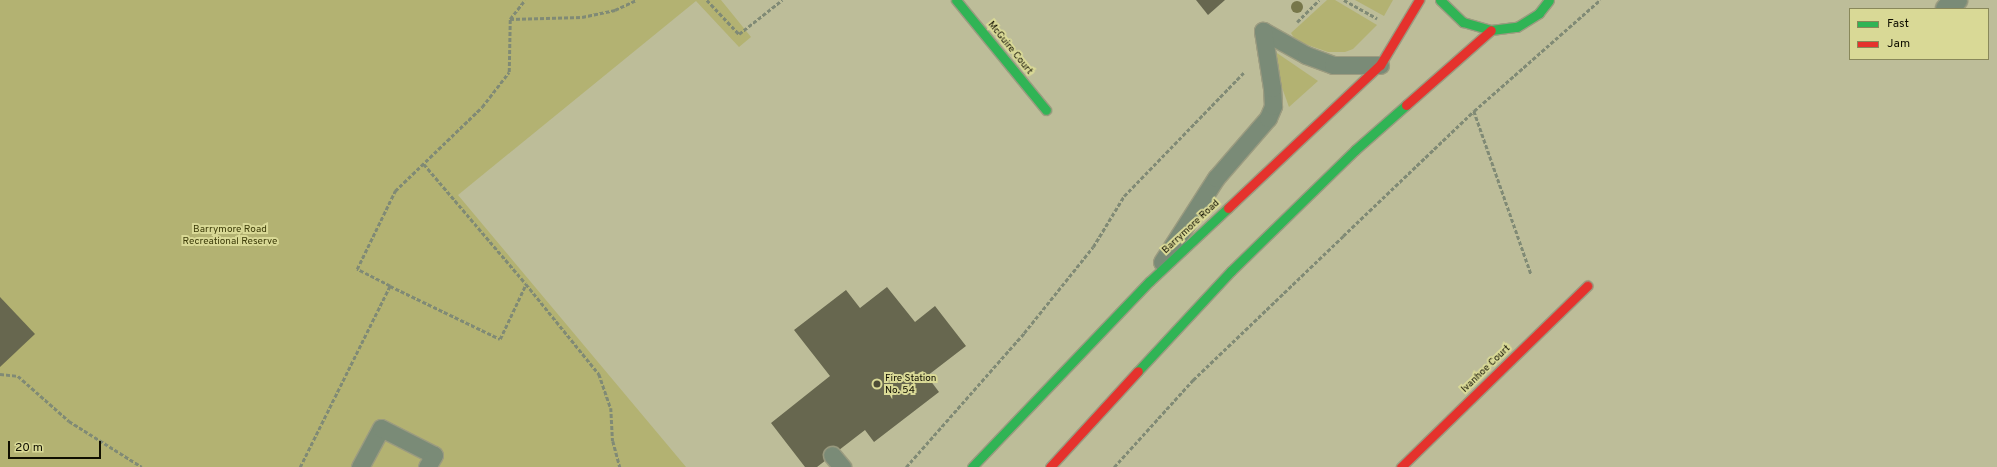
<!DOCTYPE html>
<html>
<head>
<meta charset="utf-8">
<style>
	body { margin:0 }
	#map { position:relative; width:1997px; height:467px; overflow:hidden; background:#bdbd99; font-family:Overpass,sans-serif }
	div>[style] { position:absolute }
	.green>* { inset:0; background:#b3b272 }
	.building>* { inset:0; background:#67674f }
	.path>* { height:2.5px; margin-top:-1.25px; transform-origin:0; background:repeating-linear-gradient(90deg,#808a75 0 4px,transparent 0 6px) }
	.roads { filter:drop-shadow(1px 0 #9b9b80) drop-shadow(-1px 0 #9b9b80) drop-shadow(0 1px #9b9b80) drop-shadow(0 -1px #9b9b80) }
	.lane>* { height:17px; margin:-8.5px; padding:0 8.5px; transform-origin:8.5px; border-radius:8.5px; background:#7a8b77 }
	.street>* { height:22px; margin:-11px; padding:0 11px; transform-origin:11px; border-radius:11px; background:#7a8b77 }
	.fast>* { height:9px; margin:-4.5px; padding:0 4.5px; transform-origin:4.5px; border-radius:4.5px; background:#30b455 }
	.jam>* { height:9px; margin:-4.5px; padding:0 4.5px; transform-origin:4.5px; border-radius:4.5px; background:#e5322d }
	.trees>* { width:12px; height:12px; margin:-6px; border-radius:50%; background:#77774a }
	.dots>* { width:11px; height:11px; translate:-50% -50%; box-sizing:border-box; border:2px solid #d9d996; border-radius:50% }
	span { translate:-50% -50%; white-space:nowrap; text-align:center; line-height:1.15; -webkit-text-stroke:4px #d9d996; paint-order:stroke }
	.street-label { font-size:10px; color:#100f00 }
	.park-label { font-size:10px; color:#3e3d0a }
	.poi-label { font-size:10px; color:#100f00 }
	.left { translate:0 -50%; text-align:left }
	.legend { position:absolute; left:1849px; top:8px; width:140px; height:52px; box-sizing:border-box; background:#d9d996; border:1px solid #89885a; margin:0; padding:5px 7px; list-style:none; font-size:12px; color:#100f00 }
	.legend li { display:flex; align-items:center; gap:8px; height:20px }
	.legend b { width:20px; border:1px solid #89885a }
	.scale { position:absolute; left:8px; top:441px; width:93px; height:18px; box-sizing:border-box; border:2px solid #100f00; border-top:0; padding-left:5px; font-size:12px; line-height:14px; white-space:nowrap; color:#100f00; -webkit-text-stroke:3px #d9d996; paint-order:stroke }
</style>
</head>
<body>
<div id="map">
	<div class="green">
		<i style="clip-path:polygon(0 0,721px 0,751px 37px,739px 47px,696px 1px,458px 195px,686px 467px,0 467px)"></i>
		<i style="clip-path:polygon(1327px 0,1335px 0,1377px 25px,1353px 49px,1345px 52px,1328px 52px,1296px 41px,1291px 33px)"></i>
		<i style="clip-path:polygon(1355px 0,1393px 0,1384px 16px)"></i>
		<i style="clip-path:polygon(1274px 51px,1318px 81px,1289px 107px,1271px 57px)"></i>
	</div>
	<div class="building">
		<i style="clip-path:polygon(1196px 0,1225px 0,1208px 15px)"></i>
		<i style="clip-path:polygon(887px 287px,915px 322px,935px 306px,966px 346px,927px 376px,939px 392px,874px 442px,865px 430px,817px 467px,805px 467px,771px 423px,830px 376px,794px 330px,846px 290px,860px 308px)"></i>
		<i style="clip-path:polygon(0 297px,35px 334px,0 367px)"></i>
	</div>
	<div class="path">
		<i style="left:707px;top:0;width:47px;rotate:46.7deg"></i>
		<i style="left:739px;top:34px;width:55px;rotate:-38.3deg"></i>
		<i style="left:1344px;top:0;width:38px;rotate:29deg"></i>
		<i style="left:510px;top:19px;width:72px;rotate:-1.6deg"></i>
		<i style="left:582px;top:17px;width:34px;rotate:-12deg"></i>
		<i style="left:615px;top:10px;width:23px;rotate:-25deg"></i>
		<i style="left:1297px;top:22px;width:31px;rotate:-45deg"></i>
		<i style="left:1474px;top:111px;width:173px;rotate:70.7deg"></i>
		<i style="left:424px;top:164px;width:157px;rotate:49.6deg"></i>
		<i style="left:390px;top:286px;width:122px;rotate:25.7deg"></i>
		<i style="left:500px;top:339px;width:61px;rotate:-64.7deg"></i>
		<i style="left:526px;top:284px;width:116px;rotate:51deg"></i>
		<i style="left:599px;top:374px;width:36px;rotate:71deg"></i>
		<i style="left:611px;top:408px;width:33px;rotate:87deg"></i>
		<i style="left:613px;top:441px;width:27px;rotate:75deg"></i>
		<i style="left:0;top:374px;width:18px;rotate:6deg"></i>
		<i style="left:18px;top:376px;width:68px;rotate:41.4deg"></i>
		<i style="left:69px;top:421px;width:86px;rotate:32.2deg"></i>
		<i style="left:300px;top:467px;width:202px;rotate:-63.6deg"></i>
		<i style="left:390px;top:286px;width:37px;rotate:-153deg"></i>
		<i style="left:357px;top:269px;width:87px;rotate:-64deg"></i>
		<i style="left:395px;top:191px;width:121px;rotate:-44deg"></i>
		<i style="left:482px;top:107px;width:44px;rotate:-52.4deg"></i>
		<i style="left:509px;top:72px;width:53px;rotate:-88.9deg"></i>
		<i style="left:510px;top:19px;width:24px;rotate:-52deg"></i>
		<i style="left:906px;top:467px;width:179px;rotate:-48.6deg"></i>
		<i style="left:1024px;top:333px;width:110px;rotate:-51.3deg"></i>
		<i style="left:1093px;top:247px;width:60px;rotate:-58.7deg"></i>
		<i style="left:1124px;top:196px;width:173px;rotate:-45.9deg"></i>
		<i style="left:1114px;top:467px;width:118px;rotate:-47.8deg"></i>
		<i style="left:1193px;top:380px;width:208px;rotate:-43.8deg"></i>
		<i style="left:1343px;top:236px;width:181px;rotate:-43.7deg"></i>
		<i style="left:1474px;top:111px;width:168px;rotate:-41.4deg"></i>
	</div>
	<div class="roads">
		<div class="lane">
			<i style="left:1263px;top:31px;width:49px;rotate:29.2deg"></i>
			<i style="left:1306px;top:55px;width:29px;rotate:20deg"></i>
			<i style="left:1333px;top:65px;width:47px"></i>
			<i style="left:1162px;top:262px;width:100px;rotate:-57.3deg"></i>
			<i style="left:1216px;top:178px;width:79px;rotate:-49.1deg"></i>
			<i style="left:1268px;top:118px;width:13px;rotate:-67deg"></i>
			<i style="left:1273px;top:106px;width:18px;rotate:-93deg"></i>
			<i style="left:1272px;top:88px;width:58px;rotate:-99deg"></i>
			<i style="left:832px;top:455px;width:16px;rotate:50deg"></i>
			<i style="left:360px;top:467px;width:44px;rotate:-61.7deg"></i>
			<i style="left:381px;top:428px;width:59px;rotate:27deg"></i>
			<i style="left:434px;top:455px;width:14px;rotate:120deg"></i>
		</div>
		<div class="street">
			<i style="left:1947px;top:9px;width:13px;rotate:-45deg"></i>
		</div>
		<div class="fast">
			<i style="left:956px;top:0;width:142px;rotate:50.7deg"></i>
			<i style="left:1440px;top:0;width:32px;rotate:44deg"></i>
			<i style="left:1463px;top:22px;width:29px;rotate:16deg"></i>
			<i style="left:1491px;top:30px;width:26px;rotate:-7deg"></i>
			<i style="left:1517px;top:27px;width:26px;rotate:-32deg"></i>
			<i style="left:1539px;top:13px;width:16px;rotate:-52deg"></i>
			<i style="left:1138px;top:371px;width:137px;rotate:-47.1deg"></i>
			<i style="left:1231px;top:271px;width:173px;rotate:-44.3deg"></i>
			<i style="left:1355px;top:150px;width:68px;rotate:-41.4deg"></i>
			<i style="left:972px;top:467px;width:257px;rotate:-46.3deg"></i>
			<i style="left:1150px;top:281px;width:107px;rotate:-43.1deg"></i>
		</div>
		<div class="jam">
			<i style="left:1406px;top:105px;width:113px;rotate:-41.4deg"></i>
			<i style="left:1228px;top:208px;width:209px;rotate:-43.3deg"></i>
			<i style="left:1380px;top:65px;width:76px;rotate:-59deg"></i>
			<i style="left:1050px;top:467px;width:130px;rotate:-47.5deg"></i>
			<i style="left:1401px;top:467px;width:260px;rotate:-44.2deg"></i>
		</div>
	</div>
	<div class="trees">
		<i style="left:1297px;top:7px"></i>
	</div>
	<div class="dots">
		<i style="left:877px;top:384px;background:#4d4c36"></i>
	</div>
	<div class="street-label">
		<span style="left:1010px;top:48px;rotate:51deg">McGuire Court</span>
		<span style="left:1191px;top:227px;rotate:-43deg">Barrymore Road</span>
		<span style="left:1486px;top:369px;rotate:-44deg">Ivanhoe Court</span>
	</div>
	<div class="park-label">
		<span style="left:230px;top:235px">Barrymore Road<br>Recreational Reserve</span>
	</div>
	<div class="poi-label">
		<span class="left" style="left:885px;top:384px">Fire Station<br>No. 54</span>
	</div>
	<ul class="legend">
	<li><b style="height:5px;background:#30b455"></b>Fast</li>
	<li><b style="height:5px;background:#e5322d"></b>Jam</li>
	</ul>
	<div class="scale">20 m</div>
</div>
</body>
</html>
